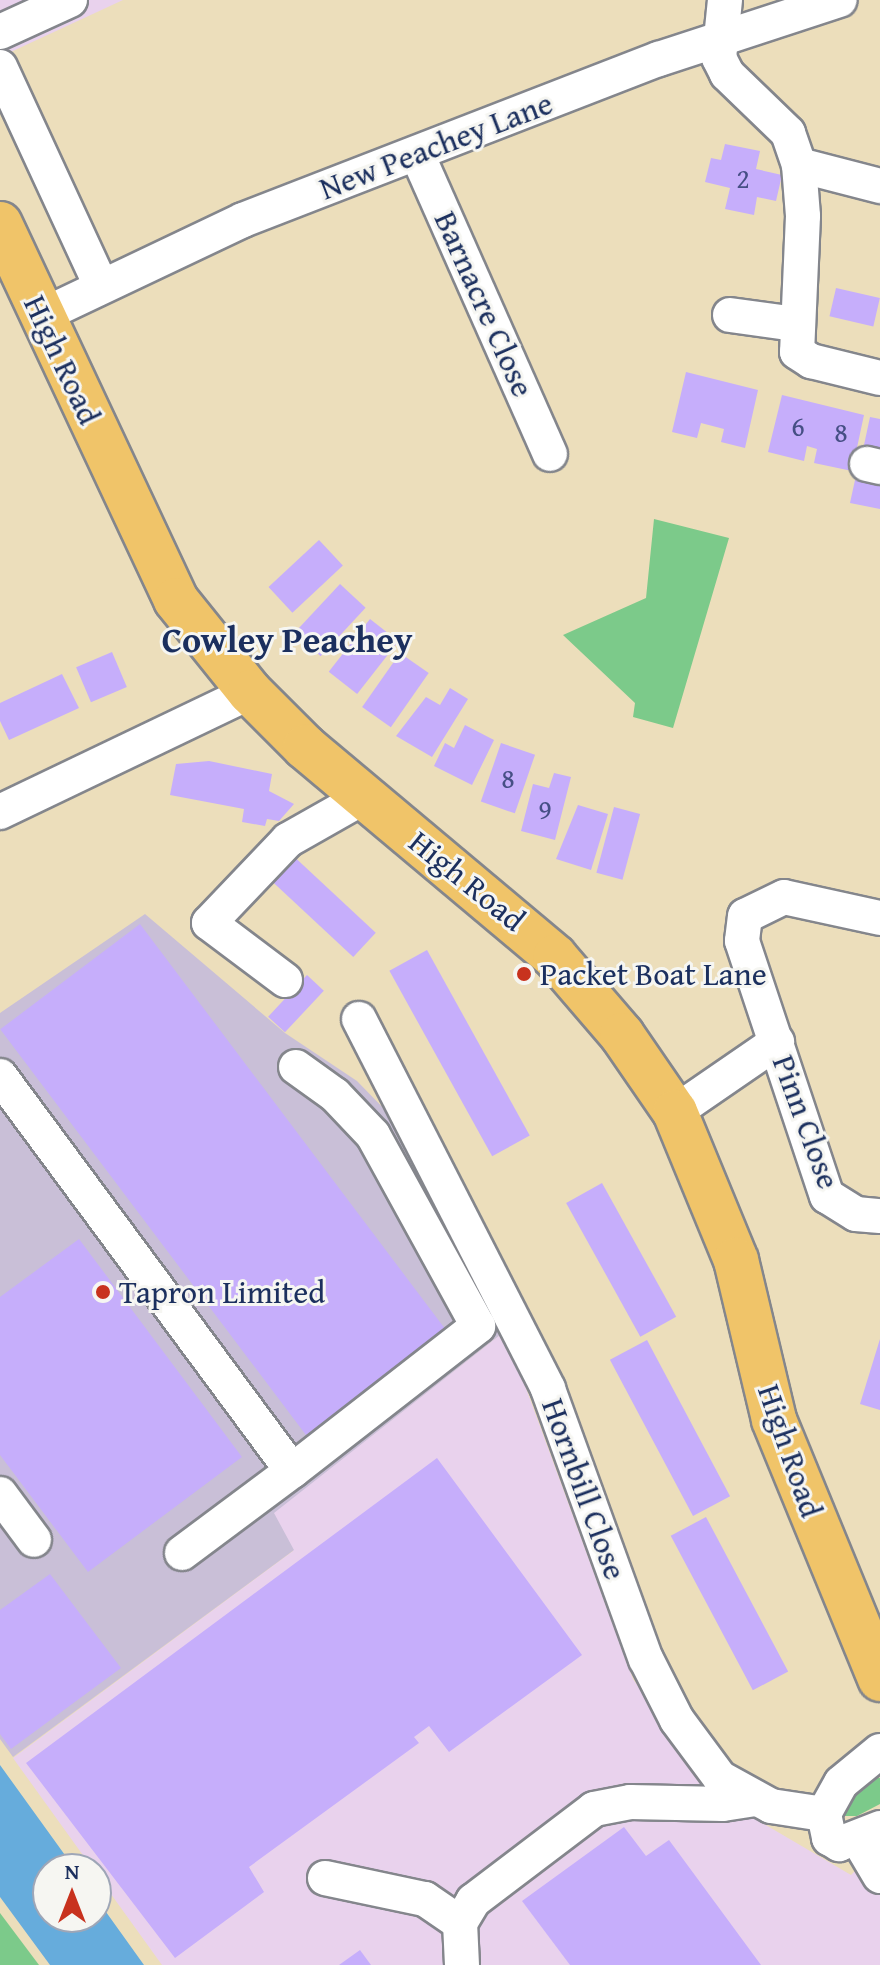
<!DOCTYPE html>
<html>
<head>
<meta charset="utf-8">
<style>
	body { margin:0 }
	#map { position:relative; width:880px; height:1965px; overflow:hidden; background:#ecdebb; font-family:"Gentium Book Plus",serif }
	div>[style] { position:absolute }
	.built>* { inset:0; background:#e9d2ed }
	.industrial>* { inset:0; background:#c9bfd7 }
	.green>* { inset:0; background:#7cca8a }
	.water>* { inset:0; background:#66acdc }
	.building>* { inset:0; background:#c6aefb; transform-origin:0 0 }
	.roads { filter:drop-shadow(2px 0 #84868c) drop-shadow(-2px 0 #84868c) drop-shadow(0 2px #84868c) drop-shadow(0 -2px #84868c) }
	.minor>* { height:34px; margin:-17px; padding:0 17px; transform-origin:17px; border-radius:17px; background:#fff }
	.major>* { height:44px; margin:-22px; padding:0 22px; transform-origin:22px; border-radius:22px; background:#f0c469 }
	.dots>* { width:22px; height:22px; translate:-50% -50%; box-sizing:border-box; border:4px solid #f6f6f2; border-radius:50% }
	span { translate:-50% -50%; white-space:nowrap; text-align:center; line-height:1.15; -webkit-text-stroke:6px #f6f6f2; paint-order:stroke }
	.number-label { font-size:28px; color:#464f85 }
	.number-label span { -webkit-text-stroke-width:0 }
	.street-label { font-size:32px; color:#1b2f5e }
	.poi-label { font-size:32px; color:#1b2f5e }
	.left { translate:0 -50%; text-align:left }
	.quarter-label { font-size:36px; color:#1b2f5e; font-weight:700 }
	.north { position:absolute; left:32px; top:1853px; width:80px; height:80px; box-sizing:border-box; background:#f6f6f2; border:2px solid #9ea6b7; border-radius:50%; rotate:0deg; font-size:22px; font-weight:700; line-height:32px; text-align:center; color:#1b2f5e }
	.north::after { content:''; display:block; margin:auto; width:28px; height:36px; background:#c8321e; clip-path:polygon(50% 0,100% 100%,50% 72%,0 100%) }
</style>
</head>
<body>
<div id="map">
	<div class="built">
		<i style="clip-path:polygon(0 0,123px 0,0 57px)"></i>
		<i style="clip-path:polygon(505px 1331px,633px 1679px,701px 1775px,759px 1821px,851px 1875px,880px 1846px,880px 1965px,162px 1965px,13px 1758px,293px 1551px,273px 1513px)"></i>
	</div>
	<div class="industrial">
		<i style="clip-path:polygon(145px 914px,285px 1033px,357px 1081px,394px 1119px,505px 1331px,274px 1513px,294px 1550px,13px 1757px,0 1739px,0 1013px)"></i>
	</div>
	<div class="green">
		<i style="clip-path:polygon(654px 519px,729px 538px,673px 728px,633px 717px,635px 703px,563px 635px,646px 598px)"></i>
		<i style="clip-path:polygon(875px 1776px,880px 1778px,880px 1804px,857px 1816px,842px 1816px,840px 1803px)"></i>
		<i style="clip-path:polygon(0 1913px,39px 1965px,0 1965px)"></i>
	</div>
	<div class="water">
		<i style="clip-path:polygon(0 1765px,75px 1869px,48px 1869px,48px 1917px,96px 1917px,96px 1898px,144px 1965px,50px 1965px,0 1897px)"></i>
	</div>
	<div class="building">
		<i style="clip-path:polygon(725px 144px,760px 151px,756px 169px,782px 175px,776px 201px,757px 197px,754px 215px,725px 209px,730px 188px,705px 182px,711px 158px,721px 160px)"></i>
		<i style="left:836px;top:288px;width:45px;height:29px;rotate:13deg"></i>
		<i style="clip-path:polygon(686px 372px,758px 390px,745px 448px,721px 442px,724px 429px,701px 423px,697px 438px,672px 432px)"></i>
		<i style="clip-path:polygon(782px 395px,864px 415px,852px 471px,814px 463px,817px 449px,807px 446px,804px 461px,768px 452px)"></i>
		<i style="clip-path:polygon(870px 417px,880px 419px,880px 449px,864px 445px)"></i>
		<i style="clip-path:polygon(855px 480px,880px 485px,880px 509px,850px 503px)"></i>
		<i style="left:319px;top:540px;width:35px;height:69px;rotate:47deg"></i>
		<i style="left:340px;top:584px;width:35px;height:66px;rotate:43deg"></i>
		<i style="left:370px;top:619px;width:36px;height:67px;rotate:38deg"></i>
		<i style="left:112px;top:652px;width:38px;height:39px;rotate:67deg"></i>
		<i style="left:400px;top:653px;width:35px;height:66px;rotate:35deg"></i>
		<i style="clip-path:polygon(62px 674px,79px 708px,9px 740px,0 721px,0 703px)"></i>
		<i style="clip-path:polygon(450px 688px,468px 699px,432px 757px,396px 736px,426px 697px,440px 705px)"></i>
		<i style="clip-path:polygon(465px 725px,494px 740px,472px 785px,434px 766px,445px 743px,454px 748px)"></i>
		<i style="left:501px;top:743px;width:36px;height:62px;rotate:19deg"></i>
		<i style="clip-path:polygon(209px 761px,272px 774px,269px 791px,294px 804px,279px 821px,267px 819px,265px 826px,242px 822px,244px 809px,170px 795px,176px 764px)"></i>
		<i style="clip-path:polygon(554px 773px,571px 777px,555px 840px,521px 831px,533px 784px,549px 788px)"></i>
		<i style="clip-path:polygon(578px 805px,608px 814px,591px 870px,556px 859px)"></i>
		<i style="left:614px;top:807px;width:27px;height:68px;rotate:15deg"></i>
		<i style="left:288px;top:851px;width:120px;height:33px;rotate:43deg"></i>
		<i style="left:140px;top:924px;width:508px;height:175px;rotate:53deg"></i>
		<i style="left:427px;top:950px;width:212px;height:43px;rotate:61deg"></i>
		<i style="left:307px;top:975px;width:23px;height:57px;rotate:43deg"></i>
		<i style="left:602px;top:1183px;width:153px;height:41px;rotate:61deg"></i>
		<i style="clip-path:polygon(79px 1239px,242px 1457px,88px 1572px,0 1455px,0 1297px)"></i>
		<i style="clip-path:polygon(880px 1339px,880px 1410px,860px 1404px)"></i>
		<i style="left:647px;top:1340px;width:177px;height:42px;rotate:62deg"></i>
		<i style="clip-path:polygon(437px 1458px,582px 1655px,449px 1752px,429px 1726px,414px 1737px,419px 1743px,249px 1867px,264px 1892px,175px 1958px,26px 1763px)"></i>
		<i style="left:706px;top:1517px;width:175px;height:40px;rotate:62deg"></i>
		<i style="clip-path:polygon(50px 1574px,121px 1668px,11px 1749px,0 1734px,0 1610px)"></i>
		<i style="clip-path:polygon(624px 1827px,646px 1856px,669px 1840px,761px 1965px,570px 1965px,522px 1901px)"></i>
		<i style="clip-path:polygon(360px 1950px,371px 1965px,339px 1965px)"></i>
	</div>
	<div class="roads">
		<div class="minor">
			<i style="left:725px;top:0;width:58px;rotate:95.9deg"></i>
			<i style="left:719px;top:58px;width:18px;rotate:63deg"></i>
			<i style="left:727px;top:74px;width:85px;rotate:44deg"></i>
			<i style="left:788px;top:133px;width:34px;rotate:71deg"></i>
			<i style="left:799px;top:165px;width:51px;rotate:85.5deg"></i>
			<i style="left:803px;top:216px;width:136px;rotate:92.5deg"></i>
			<i style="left:797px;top:352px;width:17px;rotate:33deg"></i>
			<i style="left:811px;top:361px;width:71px;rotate:13.8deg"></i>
			<i style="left:0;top:32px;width:77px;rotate:-24.6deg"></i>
			<i style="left:0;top:67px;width:241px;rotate:65.2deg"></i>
			<i style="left:417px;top:154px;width:328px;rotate:66.1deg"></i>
			<i style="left:799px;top:165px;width:84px;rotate:14.5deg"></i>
			<i style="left:730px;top:315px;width:67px;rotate:7.8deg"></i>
			<i style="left:41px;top:316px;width:224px;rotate:-25.4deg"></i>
			<i style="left:243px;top:220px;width:446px;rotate:-21.2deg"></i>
			<i style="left:659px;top:59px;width:190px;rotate:-18.1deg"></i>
			<i style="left:867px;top:464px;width:13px;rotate:13deg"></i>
			<i style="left:0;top:812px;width:277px;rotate:-25.6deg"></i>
			<i style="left:880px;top:918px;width:98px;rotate:-167.7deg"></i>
			<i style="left:784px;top:897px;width:43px;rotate:154deg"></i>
			<i style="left:745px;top:916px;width:25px;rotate:97deg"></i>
			<i style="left:742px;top:941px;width:269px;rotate:71.6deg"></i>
			<i style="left:827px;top:1196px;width:34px;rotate:32deg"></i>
			<i style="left:856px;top:1214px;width:24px;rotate:5deg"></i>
			<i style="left:285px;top:980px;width:95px;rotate:-143.1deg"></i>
			<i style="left:209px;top:923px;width:115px;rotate:-46.4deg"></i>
			<i style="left:288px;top:840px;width:87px;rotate:-29.5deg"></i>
			<i style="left:359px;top:1019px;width:415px;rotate:62.9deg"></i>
			<i style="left:548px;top:1389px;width:287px;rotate:70.1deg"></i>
			<i style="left:646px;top:1659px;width:68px;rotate:63.1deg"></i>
			<i style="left:677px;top:1720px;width:72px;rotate:53.4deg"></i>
			<i style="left:720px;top:1778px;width:58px;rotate:28.8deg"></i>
			<i style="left:771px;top:1806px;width:54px;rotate:8.6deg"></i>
			<i style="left:0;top:1076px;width:491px;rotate:53.5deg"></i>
			<i style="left:292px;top:1471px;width:236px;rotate:-37.9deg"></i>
			<i style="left:478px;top:1326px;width:218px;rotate:-118.8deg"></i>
			<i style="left:373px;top:1135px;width:55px;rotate:-133.5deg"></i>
			<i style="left:335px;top:1095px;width:48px;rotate:-144.3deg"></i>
			<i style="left:675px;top:1112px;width:124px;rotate:-34.5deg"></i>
			<i style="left:0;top:1494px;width:57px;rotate:53.5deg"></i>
			<i style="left:182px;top:1553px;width:137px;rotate:-36.7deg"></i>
			<i style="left:880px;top:1751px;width:50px;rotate:140.6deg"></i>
			<i style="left:841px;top:1783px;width:35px;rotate:119deg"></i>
			<i style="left:824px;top:1814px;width:25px;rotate:78deg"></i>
			<i style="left:829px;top:1838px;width:12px;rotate:31deg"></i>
			<i style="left:839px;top:1844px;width:44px;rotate:-21.3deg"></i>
			<i style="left:858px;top:1839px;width:43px;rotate:59.3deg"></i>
			<i style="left:325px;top:1878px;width:102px;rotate:11.9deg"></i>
			<i style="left:425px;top:1899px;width:42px;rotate:34.4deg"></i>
			<i style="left:462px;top:1965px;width:42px;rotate:-92.7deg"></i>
			<i style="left:460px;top:1923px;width:26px;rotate:-59deg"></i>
			<i style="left:473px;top:1901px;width:152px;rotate:-37.2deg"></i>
			<i style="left:594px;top:1809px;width:37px;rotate:-11deg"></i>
			<i style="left:630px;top:1802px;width:93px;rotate:1.2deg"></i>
			<i style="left:723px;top:1804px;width:31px;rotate:-9deg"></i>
		</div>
		<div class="major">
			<i style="left:0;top:224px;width:415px;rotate:64.9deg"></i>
			<i style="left:176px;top:600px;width:118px;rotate:51.2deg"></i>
			<i style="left:250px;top:692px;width:78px;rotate:45deg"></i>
			<i style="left:305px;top:747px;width:326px;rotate:40deg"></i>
			<i style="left:555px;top:957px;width:103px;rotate:49.3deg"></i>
			<i style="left:622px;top:1035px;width:93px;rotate:55.5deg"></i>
			<i style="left:675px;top:1112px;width:160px;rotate:67.6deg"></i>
			<i style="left:736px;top:1260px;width:164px;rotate:76.6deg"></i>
			<i style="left:774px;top:1420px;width:280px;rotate:67.7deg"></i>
		</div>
	</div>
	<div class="dots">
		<i style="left:524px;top:974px;background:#c8321e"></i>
		<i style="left:103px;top:1292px;background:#c8321e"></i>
	</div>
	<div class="number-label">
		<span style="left:743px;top:178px">2</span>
		<span style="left:798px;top:426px">6</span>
		<span style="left:841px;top:432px">8</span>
		<span style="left:508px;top:778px">8</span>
		<span style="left:545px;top:809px">9</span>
	</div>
	<div class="street-label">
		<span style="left:436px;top:146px;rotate:-21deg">New Peachey Lane</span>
		<span style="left:484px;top:304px;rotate:66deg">Barnacre Close</span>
		<span style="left:62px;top:360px;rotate:65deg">High Road</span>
		<span style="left:467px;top:881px;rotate:39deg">High Road</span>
		<span style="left:806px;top:1122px;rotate:70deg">Pinn Close</span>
		<span style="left:790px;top:1451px;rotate:71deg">High Road</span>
		<span style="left:584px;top:1489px;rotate:70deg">Hornbill Close</span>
	</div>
	<div class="poi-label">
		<span class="left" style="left:540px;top:974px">Packet Boat Lane</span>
		<span class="left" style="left:119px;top:1292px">Tapron Limited</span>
	</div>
	<div class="quarter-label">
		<span style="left:287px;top:639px">Cowley Peachey</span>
	</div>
	<div class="north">N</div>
</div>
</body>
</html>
